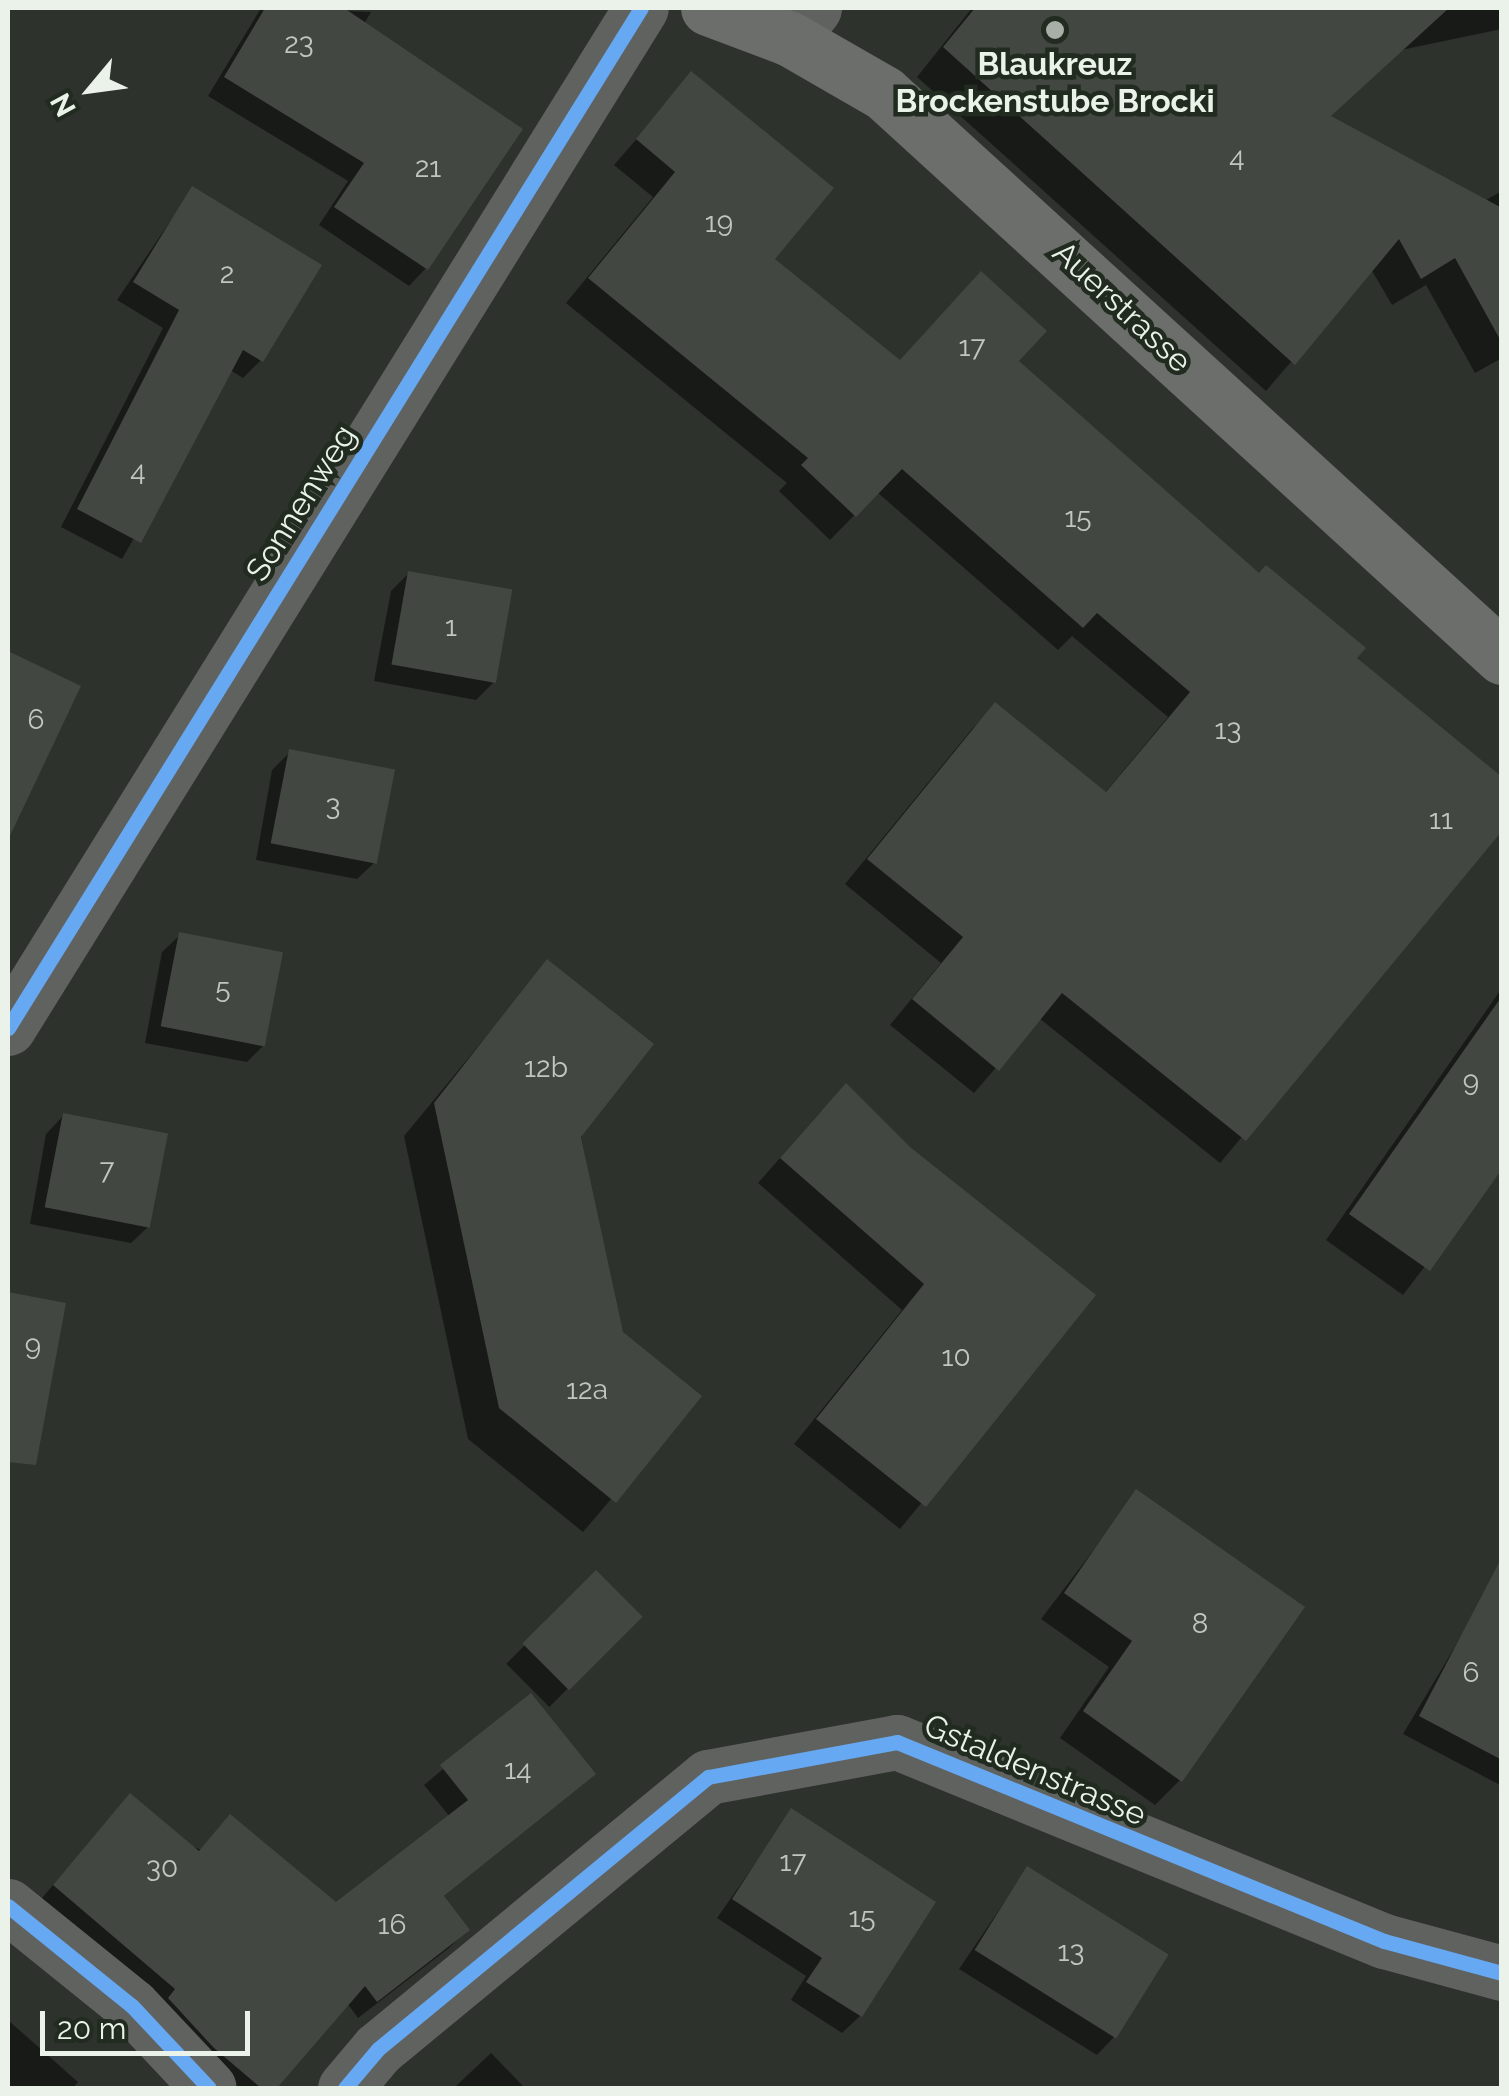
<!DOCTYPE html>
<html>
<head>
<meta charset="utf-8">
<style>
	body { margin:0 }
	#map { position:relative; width:1509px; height:2096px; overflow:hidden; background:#2d322c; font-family:Raleway,sans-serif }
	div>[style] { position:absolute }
	.shadow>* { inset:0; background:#0007; transform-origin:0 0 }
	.building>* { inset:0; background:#434742; transform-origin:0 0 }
	.street>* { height:55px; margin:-27.5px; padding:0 27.5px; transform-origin:27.5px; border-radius:27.5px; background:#606260 }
	.secondary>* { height:55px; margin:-27.5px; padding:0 27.5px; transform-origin:27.5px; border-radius:27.5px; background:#6b6e6a }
	.cycleway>* { height:15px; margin:-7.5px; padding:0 7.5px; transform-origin:7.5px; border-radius:7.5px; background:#66a8f1 }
	.dots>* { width:28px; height:28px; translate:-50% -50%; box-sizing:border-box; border:5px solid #212b1f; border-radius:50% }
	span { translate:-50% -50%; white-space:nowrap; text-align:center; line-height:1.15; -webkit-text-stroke:9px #212b1f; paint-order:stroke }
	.number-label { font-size:28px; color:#c1c7c0 }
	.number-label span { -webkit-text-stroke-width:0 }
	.poi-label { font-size:32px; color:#ebf2ea; font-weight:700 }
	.street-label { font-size:32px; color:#ebf2ea }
	.frame { position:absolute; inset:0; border:10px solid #ebf2ea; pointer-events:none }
	.north { position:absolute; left:40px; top:40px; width:100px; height:100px; -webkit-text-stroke:8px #212b1f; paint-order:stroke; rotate:241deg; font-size:28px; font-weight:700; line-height:40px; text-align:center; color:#ebf2ea }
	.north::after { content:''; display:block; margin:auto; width:35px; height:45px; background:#ebf2ea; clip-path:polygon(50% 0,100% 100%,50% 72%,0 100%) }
	.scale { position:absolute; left:40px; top:2011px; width:210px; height:45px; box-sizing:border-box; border:5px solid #ebf2ea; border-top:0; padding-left:12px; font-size:30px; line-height:35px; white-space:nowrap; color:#ebf2ea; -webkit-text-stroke:8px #212b1f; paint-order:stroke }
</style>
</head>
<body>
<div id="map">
	<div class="shadow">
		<i style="clip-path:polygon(261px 8px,371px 12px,364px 24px,426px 268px,409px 286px,319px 225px,348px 181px,208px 96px)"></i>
		<i style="clip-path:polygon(972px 8px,1502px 8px,1502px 29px,1401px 50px,1329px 117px,1484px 201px,1502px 191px,1502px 358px,1475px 373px,1426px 285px,1392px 305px,1371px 269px,1266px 391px,917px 77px)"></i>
		<i style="clip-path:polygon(692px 75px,772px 259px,899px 362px,1015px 361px,1353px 659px,1502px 827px,1220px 1163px,1039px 1018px,974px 1093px,890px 1025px,941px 963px,845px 884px,972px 729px,996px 705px,1104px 794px,1168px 717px,1072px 636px,1058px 650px,877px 492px,830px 540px,779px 491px,787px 483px,566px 303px,653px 197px,614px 165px)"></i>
		<i style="clip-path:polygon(192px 189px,261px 360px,243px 378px,230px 370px,122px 559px,61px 527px,163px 328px,117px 300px)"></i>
		<i style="clip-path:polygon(409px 573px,494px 682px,476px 700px,374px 681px,391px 591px)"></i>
		<i style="clip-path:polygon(8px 654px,78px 687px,22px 785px,8px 779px)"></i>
		<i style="clip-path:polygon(290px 752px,375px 862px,357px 879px,256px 860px,272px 770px)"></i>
		<i style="clip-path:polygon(180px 935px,265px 1044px,247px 1062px,145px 1043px,162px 952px)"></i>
		<i style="clip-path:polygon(547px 963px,620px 1334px,699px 1396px,583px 1532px,468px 1439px,404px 1136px)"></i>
		<i style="clip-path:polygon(1502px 988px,1502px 1165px,1403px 1295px,1326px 1240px)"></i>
		<i style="clip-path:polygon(822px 1110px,908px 1149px,1092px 1295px,900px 1529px,794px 1444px,902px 1310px,758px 1183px)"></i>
		<i style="clip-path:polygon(63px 1116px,149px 1226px,131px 1243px,30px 1224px,46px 1134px)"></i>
		<i style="clip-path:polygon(8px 1295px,63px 1305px,29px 1414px,8px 1409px)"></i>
		<i style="clip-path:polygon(1137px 1493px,1180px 1780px,1155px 1805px,1060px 1738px,1109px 1667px,1041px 1619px)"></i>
		<i style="left:596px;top:1574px;width:61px;height:127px;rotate:45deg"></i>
		<i style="clip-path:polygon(1472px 1618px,1502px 1634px,1502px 1786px,1403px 1734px)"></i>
		<i style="clip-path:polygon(530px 1696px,592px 1773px,442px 1898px,467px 1930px,449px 1948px,358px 2018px,347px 2003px,274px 2088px,226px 2088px,37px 1904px,113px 1814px,336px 1905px,450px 1817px,424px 1785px)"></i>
		<i style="clip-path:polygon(792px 1811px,860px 2016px,842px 2033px,791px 2000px,806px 1976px,717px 1918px)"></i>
		<i style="clip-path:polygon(1027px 1869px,1114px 2037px,1097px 2055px,959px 1969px)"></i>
		<i style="clip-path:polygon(8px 2020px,78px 2082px,73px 2088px,8px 2088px)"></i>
		<i style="clip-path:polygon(491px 2053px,525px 2088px,454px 2088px)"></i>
	</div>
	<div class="building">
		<i style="clip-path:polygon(265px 8px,344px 8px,523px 129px,428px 270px,334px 207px,364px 163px,224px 77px)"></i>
		<i style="clip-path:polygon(975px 8px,1449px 8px,1331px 116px,1502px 208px,1502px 343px,1455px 258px,1421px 279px,1399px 239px,1295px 365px,943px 47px)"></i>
		<i style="clip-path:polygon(691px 71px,834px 188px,775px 259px,900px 360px,981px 271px,1047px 331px,1019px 361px,1259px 573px,1266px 565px,1366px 648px,1357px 658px,1502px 777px,1502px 831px,1246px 1141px,1062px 993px,999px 1071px,912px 999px,963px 937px,867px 859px,995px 702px,1106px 792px,1190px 692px,1097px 613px,1083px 628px,902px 469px,856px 517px,801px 465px,808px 458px,588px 278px,675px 172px,636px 139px)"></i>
		<i style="clip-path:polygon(192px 186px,322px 265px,263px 362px,243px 350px,141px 543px,77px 509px,179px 310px,133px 282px)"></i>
		<i style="left:408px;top:571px;width:106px;height:95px;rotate:10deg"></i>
		<i style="clip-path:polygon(8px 651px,81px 686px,8px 840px)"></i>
		<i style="left:289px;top:749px;width:108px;height:96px;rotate:11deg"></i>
		<i style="left:179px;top:932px;width:106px;height:96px;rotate:11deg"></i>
		<i style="clip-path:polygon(547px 959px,654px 1044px,581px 1137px,623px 1332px,702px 1396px,616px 1503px,499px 1408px,434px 1103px)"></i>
		<i style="clip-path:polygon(1502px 996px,1502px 1169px,1430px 1271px,1349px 1214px)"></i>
		<i style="clip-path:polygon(846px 1083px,910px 1147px,1096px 1295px,926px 1507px,816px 1419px,924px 1284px,780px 1158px)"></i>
		<i style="left:63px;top:1113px;width:107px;height:96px;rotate:11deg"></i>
		<i style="clip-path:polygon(8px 1292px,66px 1303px,36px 1465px,8px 1462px)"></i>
		<i style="clip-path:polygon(1136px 1489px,1305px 1607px,1182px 1782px,1083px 1711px,1132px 1641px,1064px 1593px)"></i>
		<i style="clip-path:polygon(1502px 1557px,1502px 1760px,1419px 1716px)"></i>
		<i style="left:596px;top:1570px;width:66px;height:104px;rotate:45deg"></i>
		<i style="clip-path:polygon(531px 1693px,596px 1774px,444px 1896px,470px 1930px,377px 2002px,365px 1986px,277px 2088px,261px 2088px,214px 2048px,168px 1998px,175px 1989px,53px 1885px,130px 1793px,199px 1851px,230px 1814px,336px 1902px,468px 1800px,440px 1765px)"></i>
		<i style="clip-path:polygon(791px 1808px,936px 1902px,862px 2017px,806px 1982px,822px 1958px,732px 1899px)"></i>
		<i style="left:1027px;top:1866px;width:167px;height:99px;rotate:32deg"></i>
	</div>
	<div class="street">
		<i style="left:790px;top:39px;width:39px;rotate:-52deg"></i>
		<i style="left:8px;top:1028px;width:1200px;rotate:-58.18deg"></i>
		<i style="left:8px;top:1906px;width:159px;rotate:38.9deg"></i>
		<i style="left:132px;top:2006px;width:112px;rotate:46.8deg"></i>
		<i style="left:345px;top:2088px;width:51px;rotate:-49.8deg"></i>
		<i style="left:378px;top:2049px;width:428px;rotate:-39.5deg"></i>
		<i style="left:708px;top:1777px;width:192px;rotate:-10.5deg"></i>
		<i style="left:897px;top:1742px;width:526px;rotate:22.23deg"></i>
		<i style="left:1384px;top:1941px;width:122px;rotate:15.2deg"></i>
	</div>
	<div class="secondary">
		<i style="left:708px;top:8px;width:88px;rotate:20.7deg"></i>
		<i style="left:790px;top:39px;width:108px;rotate:29.9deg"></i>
		<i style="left:884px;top:93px;width:837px;rotate:42.38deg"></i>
	</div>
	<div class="cycleway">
		<i style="left:8px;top:1028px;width:1200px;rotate:-58.18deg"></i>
		<i style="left:8px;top:1906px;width:159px;rotate:38.9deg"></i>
		<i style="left:132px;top:2006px;width:112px;rotate:46.8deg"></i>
		<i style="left:345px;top:2088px;width:51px;rotate:-49.8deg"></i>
		<i style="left:378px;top:2049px;width:428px;rotate:-39.5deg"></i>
		<i style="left:708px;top:1777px;width:192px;rotate:-10.5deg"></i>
		<i style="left:897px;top:1742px;width:526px;rotate:22.23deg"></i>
		<i style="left:1384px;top:1941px;width:122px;rotate:15.2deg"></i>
	</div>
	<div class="dots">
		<i style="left:1055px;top:30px;background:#a8afa8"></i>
	</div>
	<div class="number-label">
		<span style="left:299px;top:44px">23</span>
		<span style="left:1237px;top:157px">4</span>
		<span style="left:428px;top:168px">21</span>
		<span style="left:719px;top:223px">19</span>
		<span style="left:227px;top:274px">2</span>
		<span style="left:972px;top:347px">17</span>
		<span style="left:138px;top:471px">4</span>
		<span style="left:1078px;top:518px">15</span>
		<span style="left:451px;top:627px">1</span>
		<span style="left:36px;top:720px">6</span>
		<span style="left:1228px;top:730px">13</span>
		<span style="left:333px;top:806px">3</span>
		<span style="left:1441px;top:820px">11</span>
		<span style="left:223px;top:989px">5</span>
		<span style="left:546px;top:1068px">12b</span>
		<span style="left:1471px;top:1082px">9</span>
		<span style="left:107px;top:1170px">7</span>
		<span style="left:33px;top:1346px">9</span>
		<span style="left:956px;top:1357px">10</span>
		<span style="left:587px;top:1390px">12a</span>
		<span style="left:1200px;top:1624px">8</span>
		<span style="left:1471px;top:1673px">6</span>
		<span style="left:518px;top:1770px">14</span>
		<span style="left:793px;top:1862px">17</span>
		<span style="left:162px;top:1868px">30</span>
		<span style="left:862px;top:1918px">15</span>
		<span style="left:392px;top:1925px">16</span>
		<span style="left:1071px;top:1952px">13</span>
	</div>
	<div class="poi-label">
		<span style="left:1055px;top:83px">Blaukreuz<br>Brockenstube Brocki</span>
	</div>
	<div class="street-label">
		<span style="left:1122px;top:307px;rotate:43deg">Auerstrasse</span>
		<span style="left:301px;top:503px;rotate:-58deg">Sonnenweg</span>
		<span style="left:1035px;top:1770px;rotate:23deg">Gstaldenstrasse</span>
	</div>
	<div class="frame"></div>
	<div class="north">N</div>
	<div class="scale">20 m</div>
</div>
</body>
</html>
